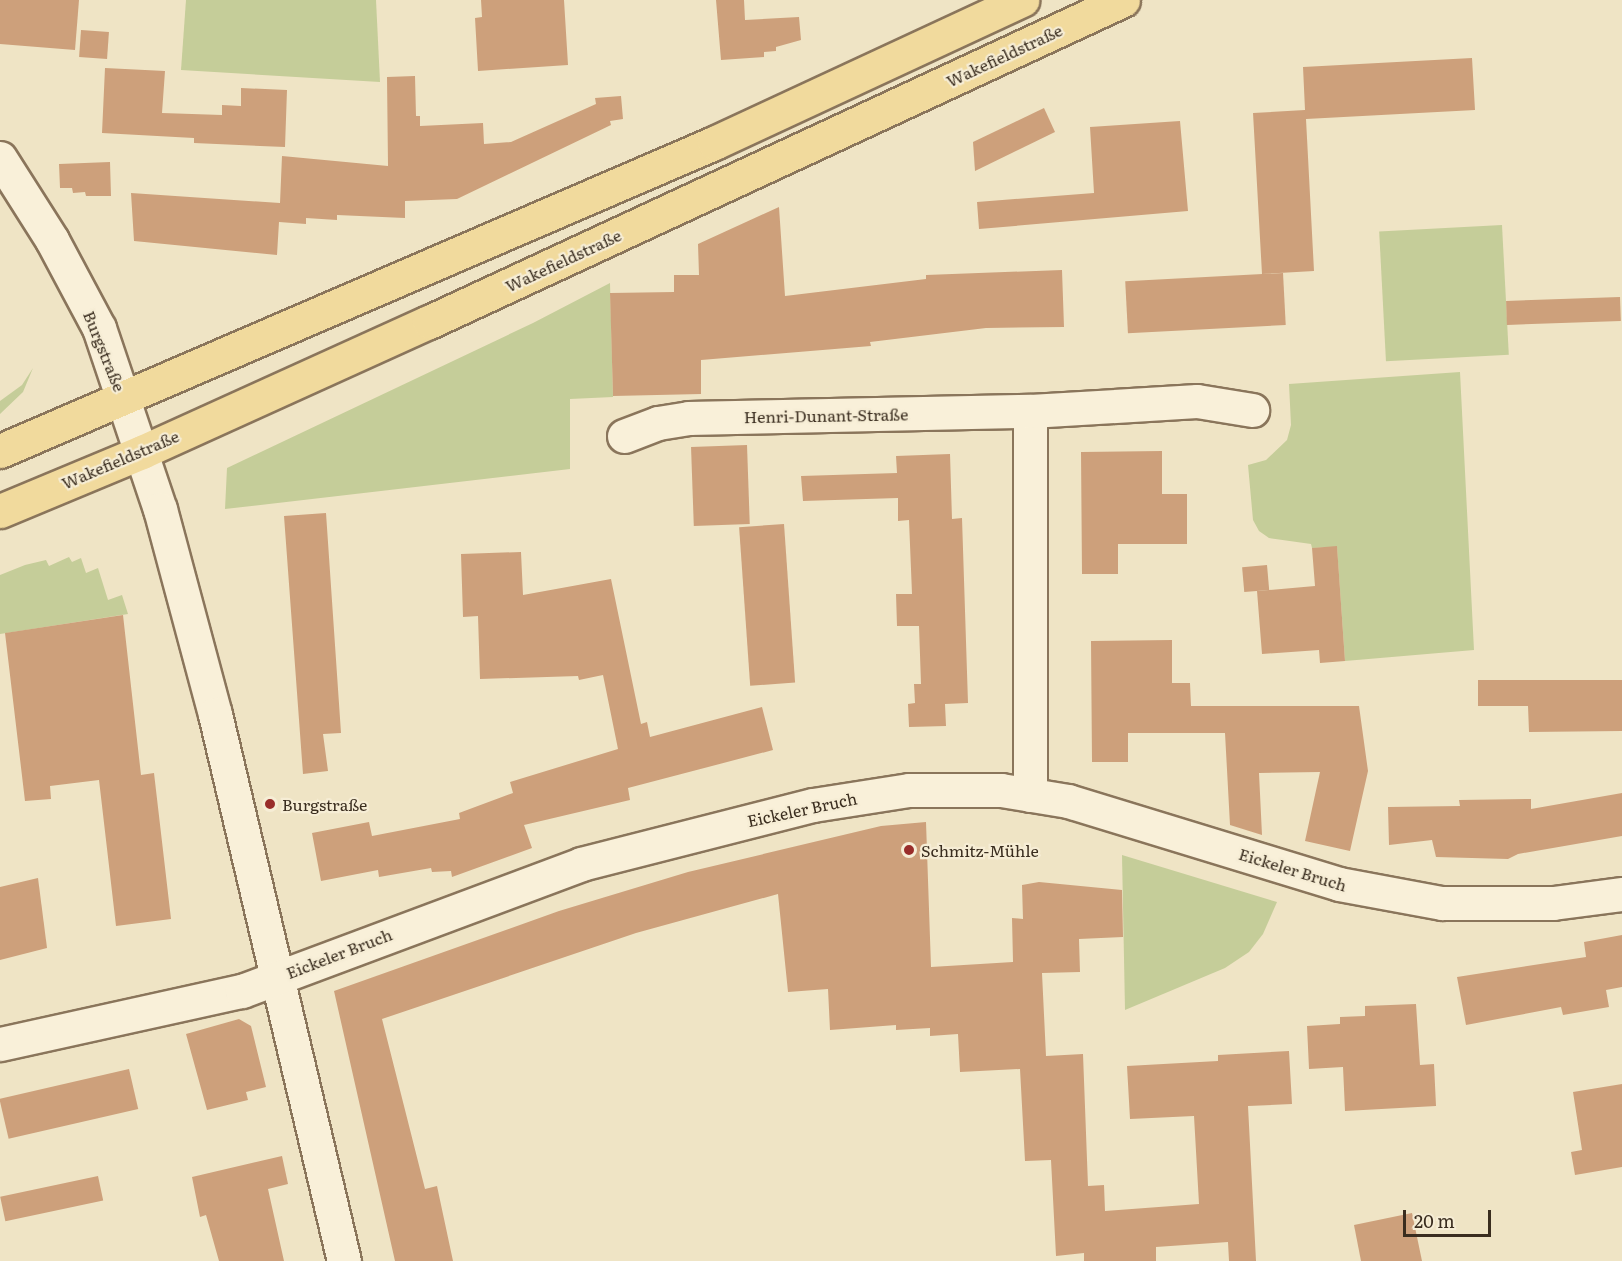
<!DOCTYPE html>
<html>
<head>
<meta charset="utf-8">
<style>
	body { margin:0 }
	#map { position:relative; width:1622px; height:1261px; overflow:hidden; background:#efe4c5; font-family:Literata,serif }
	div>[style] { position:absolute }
	.green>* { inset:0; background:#c5cd99; transform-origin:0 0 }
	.building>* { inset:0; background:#cda07b; transform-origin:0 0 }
	.roads { filter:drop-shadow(2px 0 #8a755b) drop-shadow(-2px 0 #8a755b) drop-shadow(0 2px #8a755b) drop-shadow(0 -2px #8a755b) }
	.minor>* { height:33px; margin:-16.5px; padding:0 16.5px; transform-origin:16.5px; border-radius:16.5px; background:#f9f0d9 }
	.major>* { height:33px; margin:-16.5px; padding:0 16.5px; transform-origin:16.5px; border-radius:16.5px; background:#f1da9d }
	.dots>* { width:16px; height:16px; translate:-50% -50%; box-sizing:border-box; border:3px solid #f6edd5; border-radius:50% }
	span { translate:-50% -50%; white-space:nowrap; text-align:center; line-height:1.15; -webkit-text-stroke:4.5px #f6edd5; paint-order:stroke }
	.street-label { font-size:16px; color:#3a2d1f }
	.poi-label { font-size:16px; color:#3a2d1f }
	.left { translate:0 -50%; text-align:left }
	.scale { position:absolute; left:1403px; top:1210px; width:88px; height:27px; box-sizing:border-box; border:3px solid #3a2d1f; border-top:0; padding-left:8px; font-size:18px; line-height:21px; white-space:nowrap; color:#3a2d1f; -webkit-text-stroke:4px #f6edd5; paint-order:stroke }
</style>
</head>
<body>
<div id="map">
	<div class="green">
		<i style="clip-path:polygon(186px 0,376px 0,380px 82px,181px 70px)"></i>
		<i style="left:1502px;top:225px;width:130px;height:123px;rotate:87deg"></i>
		<i style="clip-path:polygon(610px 283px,613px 397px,570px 399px,570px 469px,225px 509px,227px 468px,533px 323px)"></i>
		<i style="clip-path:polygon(33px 368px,23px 392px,0 414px,0 401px,22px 385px)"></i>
		<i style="clip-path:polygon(1460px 372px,1474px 650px,1345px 661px,1337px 547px,1312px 548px,1311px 544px,1269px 538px,1259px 531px,1253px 520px,1248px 465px,1266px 460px,1287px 440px,1291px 425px,1289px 384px)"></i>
		<i style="clip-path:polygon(69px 557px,72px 562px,81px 558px,86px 573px,98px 568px,108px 600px,122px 595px,128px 614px,0 634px,0 575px,25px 565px,46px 560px,49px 566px)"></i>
		<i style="clip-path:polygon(1122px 855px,1277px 902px,1263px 934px,1249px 952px,1225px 968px,1125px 1010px)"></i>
	</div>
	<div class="building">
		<i style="clip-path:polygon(0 0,79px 0,75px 50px,0 44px)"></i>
		<i style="clip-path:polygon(481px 0,564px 0,568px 65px,478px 71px,475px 18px,482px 17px)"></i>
		<i style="clip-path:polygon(716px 0,744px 0,745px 20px,799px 17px,801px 40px,776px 47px,776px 51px,764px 52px,764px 57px,721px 60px)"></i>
		<i style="left:81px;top:30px;width:28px;height:27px;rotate:4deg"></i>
		<i style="clip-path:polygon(1472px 58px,1475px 110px,1306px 119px,1314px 271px,1262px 274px,1253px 113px,1305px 110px,1303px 67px)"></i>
		<i style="clip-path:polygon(105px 68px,165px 71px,162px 113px,222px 115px,222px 105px,241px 106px,241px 88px,287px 90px,285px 147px,194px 143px,194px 138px,102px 133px)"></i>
		<i style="clip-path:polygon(415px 76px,416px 116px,420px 116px,420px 126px,483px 123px,484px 144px,511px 142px,596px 104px,595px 98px,621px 96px,623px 119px,610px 121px,611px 125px,457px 199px,405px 201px,405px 218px,337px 215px,337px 220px,306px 218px,306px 224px,279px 222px,277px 255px,134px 241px,131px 193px,280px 203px,282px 156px,388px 166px,387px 77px)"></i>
		<i style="clip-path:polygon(1044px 108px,1055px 132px,975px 171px,973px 142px)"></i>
		<i style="clip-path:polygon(1180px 121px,1188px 211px,979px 229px,977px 202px,1094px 193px,1090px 127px)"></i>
		<i style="clip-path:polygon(110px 162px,111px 196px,86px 196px,85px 192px,73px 193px,72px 188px,60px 188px,59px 164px)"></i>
		<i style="clip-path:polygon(779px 207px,785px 296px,926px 279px,926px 275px,1062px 270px,1064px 327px,986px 328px,870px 342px,871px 346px,701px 360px,701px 394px,613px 396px,610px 293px,674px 292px,674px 275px,699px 275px,698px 244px)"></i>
		<i style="left:1283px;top:273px;width:52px;height:158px;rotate:87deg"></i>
		<i style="left:1620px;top:297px;width:24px;height:114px;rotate:88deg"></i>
		<i style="left:747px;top:445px;width:79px;height:56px;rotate:88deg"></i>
		<i style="clip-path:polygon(1162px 451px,1162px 494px,1187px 494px,1187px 544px,1118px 544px,1118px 574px,1082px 574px,1081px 452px)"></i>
		<i style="clip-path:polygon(950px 454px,952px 519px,962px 518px,968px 703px,945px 704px,946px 726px,909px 727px,908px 704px,915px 703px,914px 684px,921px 684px,919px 626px,897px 626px,896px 594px,912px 594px,909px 520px,898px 521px,898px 498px,803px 501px,801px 476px,897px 473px,896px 456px)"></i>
		<i style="clip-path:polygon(326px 513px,341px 733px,323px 734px,328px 771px,303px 774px,284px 516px)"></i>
		<i style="left:784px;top:524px;width:159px;height:45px;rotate:86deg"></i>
		<i style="clip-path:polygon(1337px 546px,1345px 661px,1320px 663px,1319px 650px,1262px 654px,1257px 591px,1315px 586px,1312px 548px)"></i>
		<i style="clip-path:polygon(521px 552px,523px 595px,611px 579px,641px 724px,647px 722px,650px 737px,762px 707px,773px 750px,628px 788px,630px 800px,524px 825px,532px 848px,452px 877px,451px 871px,432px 872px,431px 868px,379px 877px,378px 870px,321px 881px,312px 833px,369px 822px,372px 836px,460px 819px,459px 813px,513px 793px,510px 782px,618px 749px,603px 675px,579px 680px,578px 676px,480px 679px,478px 616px,463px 617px,461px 554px)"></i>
		<i style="left:1267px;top:565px;width:25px;height:25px;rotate:85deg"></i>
		<i style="clip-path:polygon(123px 615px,141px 775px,154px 773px,171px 919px,116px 926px,99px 780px,50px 786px,51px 799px,25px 801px,5px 633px)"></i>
		<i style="clip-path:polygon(1172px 640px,1172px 683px,1190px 683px,1191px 706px,1359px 706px,1368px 771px,1350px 851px,1305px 841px,1320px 772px,1259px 773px,1262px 835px,1230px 825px,1225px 733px,1128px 733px,1128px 762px,1092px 762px,1091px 641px)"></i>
		<i style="clip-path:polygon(1478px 680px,1622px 680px,1622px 731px,1529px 732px,1528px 706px,1478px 706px)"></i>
		<i style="clip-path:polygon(1622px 793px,1622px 836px,1518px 854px,1508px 859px,1436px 857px,1432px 840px,1389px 845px,1388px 807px,1460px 806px,1459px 800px,1531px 799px,1531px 809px)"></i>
		<i style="clip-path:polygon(926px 822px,931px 967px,1013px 962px,1012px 918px,1023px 919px,1022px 885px,1039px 882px,1122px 890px,1123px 937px,1079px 939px,1080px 972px,1042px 973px,1046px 1056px,1083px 1054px,1088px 1186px,1104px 1185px,1105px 1211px,1199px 1204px,1194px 1116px,1130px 1119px,1127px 1066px,1218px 1061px,1218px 1055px,1289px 1051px,1292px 1104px,1248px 1106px,1256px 1261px,1229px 1261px,1228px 1242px,1156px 1247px,1156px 1261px,1084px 1261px,1084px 1253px,1056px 1256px,1051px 1160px,1025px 1161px,1020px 1069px,960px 1072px,958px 1034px,930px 1036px,930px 1028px,896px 1030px,896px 1025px,830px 1030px,828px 989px,788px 992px,778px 894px,636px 933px,382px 1019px,425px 1189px,437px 1186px,453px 1261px,395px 1261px,334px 991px,559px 911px,688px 872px,881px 826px)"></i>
		<i style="clip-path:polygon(38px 878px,47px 948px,0 960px,0 887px)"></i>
		<i style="clip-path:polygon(1622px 935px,1622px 987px,1606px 990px,1609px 1007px,1563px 1015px,1561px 1007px,1466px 1025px,1457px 977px,1586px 957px,1584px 942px)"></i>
		<i style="clip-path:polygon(1416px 1004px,1420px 1065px,1434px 1064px,1436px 1106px,1345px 1111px,1343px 1067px,1309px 1069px,1307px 1026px,1340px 1024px,1340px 1017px,1365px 1016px,1365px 1006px)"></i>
		<i style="clip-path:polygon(239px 1019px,251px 1026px,266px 1087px,246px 1092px,248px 1100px,207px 1110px,186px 1034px)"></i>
		<i style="left:129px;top:1069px;width:41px;height:133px;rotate:77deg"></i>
		<i style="clip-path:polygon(1622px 1084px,1622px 1167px,1575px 1175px,1571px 1152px,1582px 1150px,1573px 1092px)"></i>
		<i style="clip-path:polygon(282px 1156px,288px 1184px,268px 1189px,284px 1261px,219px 1261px,206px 1215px,200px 1217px,192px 1177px)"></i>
		<i style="left:98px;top:1176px;width:25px;height:100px;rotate:78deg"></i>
		<i style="clip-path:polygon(1412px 1213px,1422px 1261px,1361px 1261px,1354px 1225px)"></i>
	</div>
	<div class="roads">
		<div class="minor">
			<i style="left:0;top:158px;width:97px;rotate:57.6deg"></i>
			<i style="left:52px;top:240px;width:100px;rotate:61.9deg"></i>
			<i style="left:99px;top:328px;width:191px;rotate:71.4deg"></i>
			<i style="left:160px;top:509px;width:212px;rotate:75deg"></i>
			<i style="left:215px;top:714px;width:562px;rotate:76.73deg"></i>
			<i style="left:1030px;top:411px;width:384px;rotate:90deg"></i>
			<i style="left:624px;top:436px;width:36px;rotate:-21deg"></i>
			<i style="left:658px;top:423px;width:30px;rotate:-9deg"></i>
			<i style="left:688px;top:418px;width:342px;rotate:-1.2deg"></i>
			<i style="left:1030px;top:411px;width:167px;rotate:-3.4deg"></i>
			<i style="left:1197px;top:401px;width:56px;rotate:9.3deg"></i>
			<i style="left:0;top:1044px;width:248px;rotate:-12.4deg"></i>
			<i style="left:242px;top:991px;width:362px;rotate:-20.5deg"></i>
			<i style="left:581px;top:864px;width:239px;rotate:-14.3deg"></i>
			<i style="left:813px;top:805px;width:97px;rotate:-8.9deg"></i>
			<i style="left:909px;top:790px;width:92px"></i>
			<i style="left:1001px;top:790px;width:68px;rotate:9.3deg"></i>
			<i style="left:1068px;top:801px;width:283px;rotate:17deg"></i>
			<i style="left:1339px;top:884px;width:105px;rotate:10.5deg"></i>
			<i style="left:1442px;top:903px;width:111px"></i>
			<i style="left:1553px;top:903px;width:70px;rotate:-7.4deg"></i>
		</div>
		<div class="major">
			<i style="left:0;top:451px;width:778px;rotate:-23.33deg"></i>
			<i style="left:714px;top:143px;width:340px;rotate:-24.9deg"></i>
			<i style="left:0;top:511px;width:154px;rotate:-22.6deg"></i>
			<i style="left:142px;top:452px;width:315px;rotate:-24.4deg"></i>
			<i style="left:429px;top:322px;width:765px;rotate:-24.89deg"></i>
		</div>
	</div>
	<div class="dots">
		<i style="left:270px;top:804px;background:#992d2a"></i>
		<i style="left:909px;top:850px;background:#992d2a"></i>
	</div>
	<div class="street-label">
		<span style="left:1004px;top:55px;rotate:-25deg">Wakefieldstraße</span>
		<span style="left:563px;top:260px;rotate:-25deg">Wakefieldstraße</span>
		<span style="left:105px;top:351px;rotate:68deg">Burgstraße</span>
		<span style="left:826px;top:415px;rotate:-1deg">Henri-Dunant-Straße</span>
		<span style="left:120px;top:459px;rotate:-23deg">Wakefieldstraße</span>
		<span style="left:802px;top:809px;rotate:-12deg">Eickeler Bruch</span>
		<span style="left:1293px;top:869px;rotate:17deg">Eickeler Bruch</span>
		<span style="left:339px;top:953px;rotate:-21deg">Eickeler Bruch</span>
	</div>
	<div class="poi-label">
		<span class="left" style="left:282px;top:804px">Burgstraße</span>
		<span class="left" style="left:921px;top:850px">Schmitz-Mühle</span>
	</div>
	<div class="scale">20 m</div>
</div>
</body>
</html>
